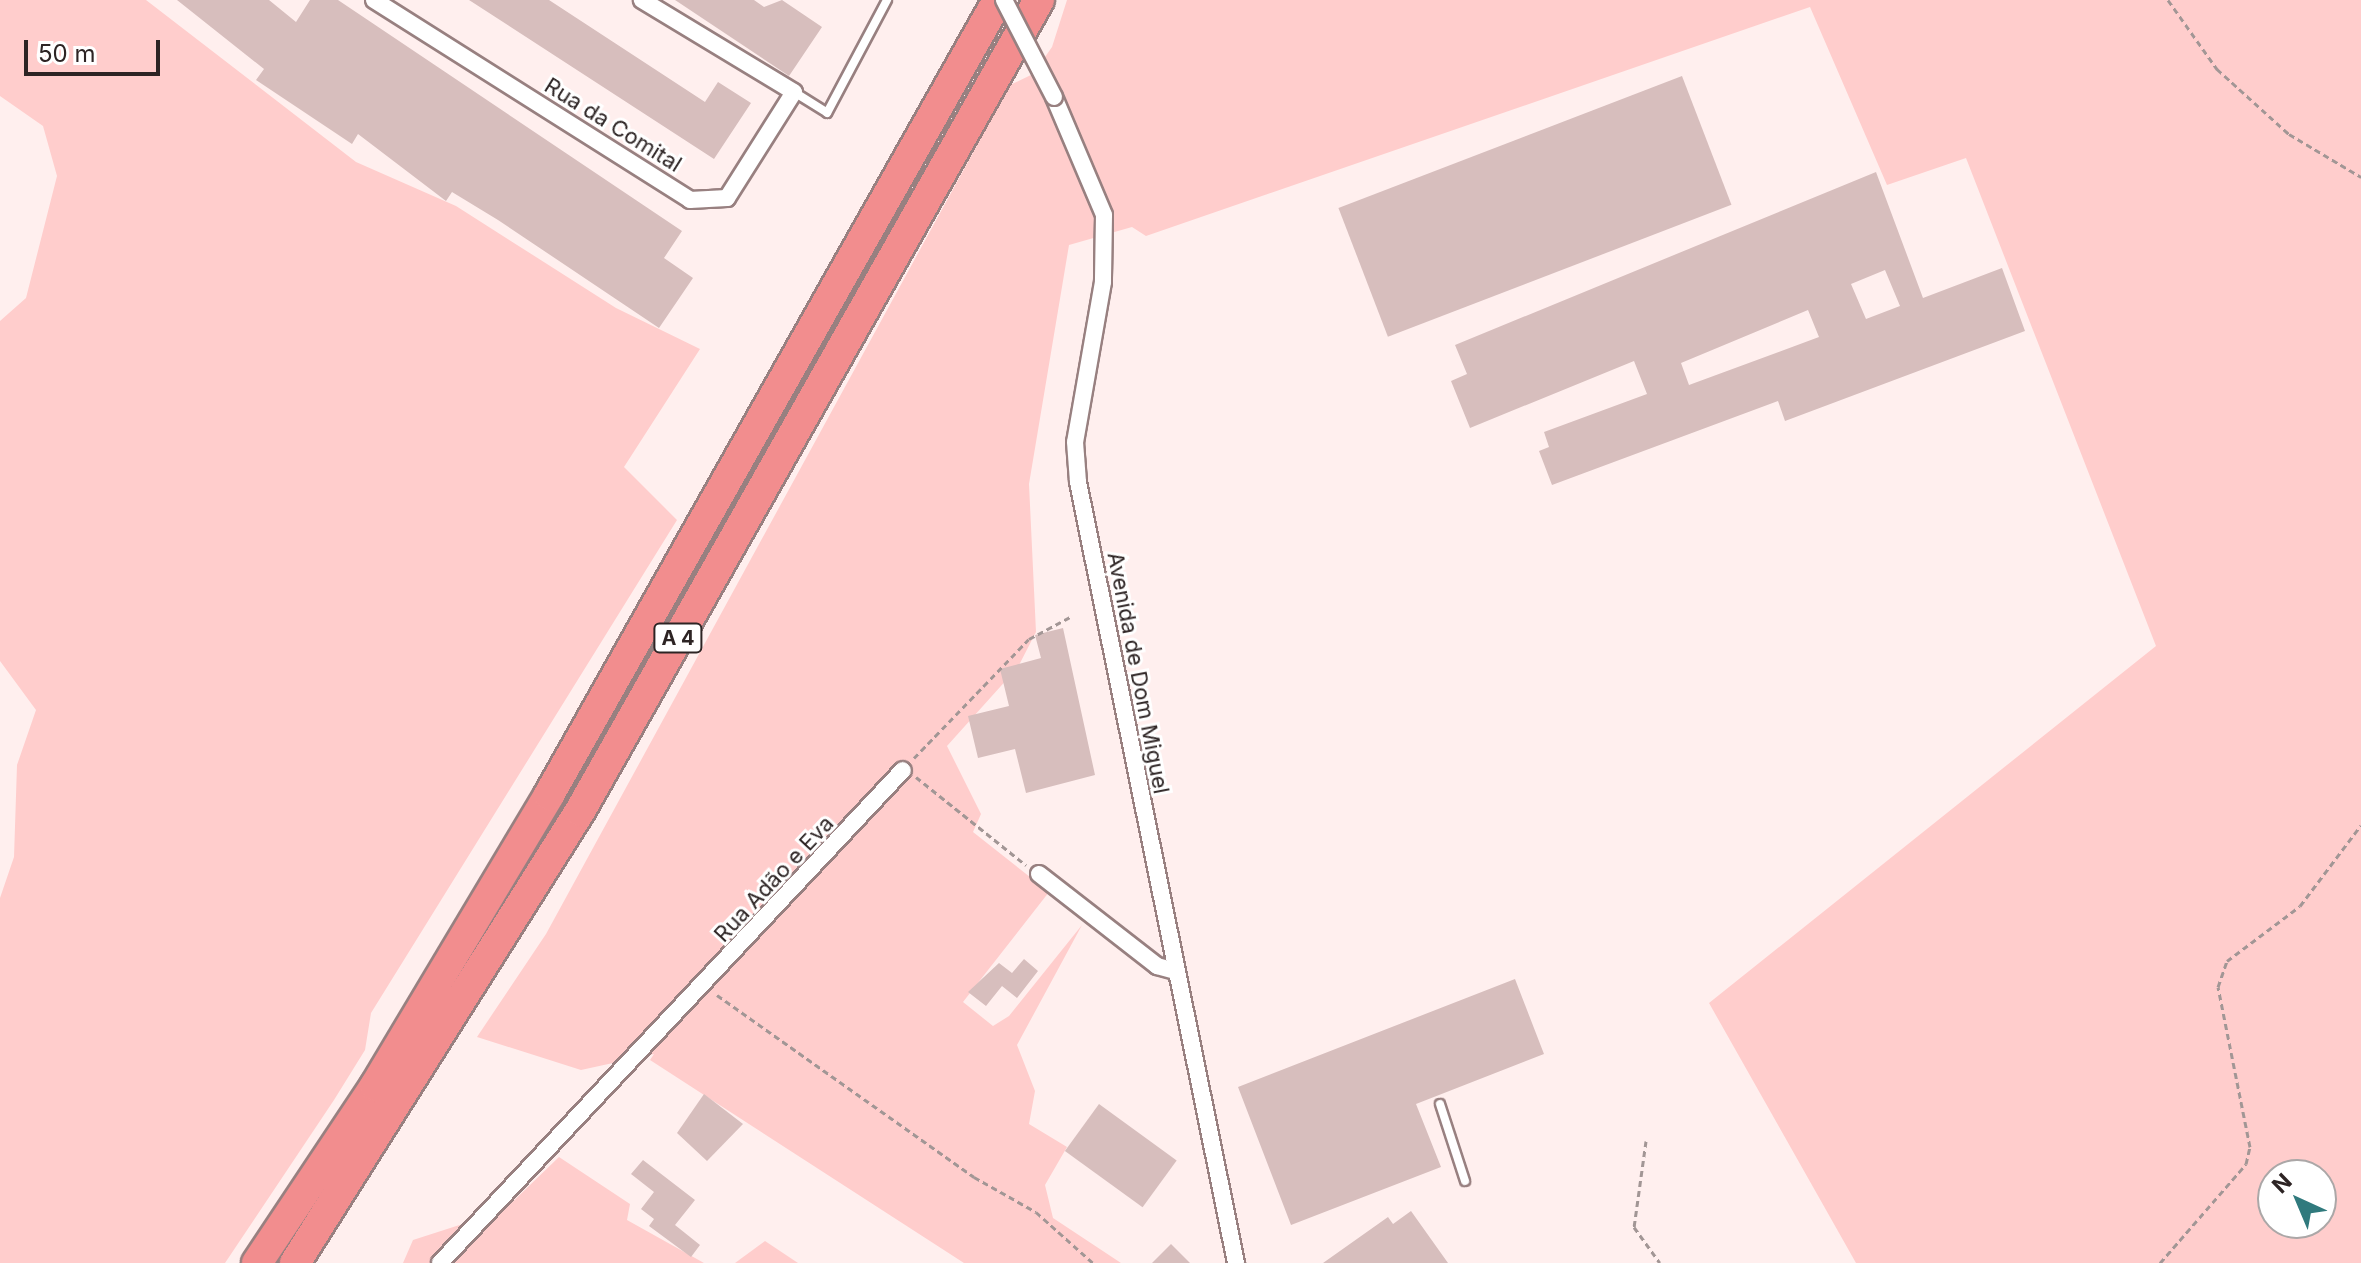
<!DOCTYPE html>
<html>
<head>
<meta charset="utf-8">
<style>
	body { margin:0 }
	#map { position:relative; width:2361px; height:1263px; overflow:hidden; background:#ffefee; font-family:Inter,sans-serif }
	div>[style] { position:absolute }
	.green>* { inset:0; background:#ffcdcc }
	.building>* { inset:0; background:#d7bebd; transform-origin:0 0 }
	.path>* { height:3px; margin-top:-1.5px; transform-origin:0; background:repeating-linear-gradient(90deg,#a29695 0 6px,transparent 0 10px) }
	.roads { filter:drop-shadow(2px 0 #988080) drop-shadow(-2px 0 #988080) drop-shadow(0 2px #988080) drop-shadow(0 -2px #988080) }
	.service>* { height:8px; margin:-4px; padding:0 4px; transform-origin:4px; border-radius:4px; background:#fff }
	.minor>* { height:16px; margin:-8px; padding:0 8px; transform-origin:8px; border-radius:8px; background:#fff }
	.motorway>* { height:30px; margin:-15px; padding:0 15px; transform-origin:15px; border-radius:15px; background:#f28d8e }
	.bridges { filter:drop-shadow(2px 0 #988080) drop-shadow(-2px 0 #988080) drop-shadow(0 2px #988080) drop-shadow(0 -2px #988080) }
	.minor-bridge>* { height:16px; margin:-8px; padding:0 8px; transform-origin:8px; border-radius:8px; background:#fff }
	span { translate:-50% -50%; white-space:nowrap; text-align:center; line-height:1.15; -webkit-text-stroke:6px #fff; paint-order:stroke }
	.shield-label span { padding:2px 6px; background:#fff; border:2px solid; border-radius:6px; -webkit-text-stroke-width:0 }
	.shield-label { font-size:20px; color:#2d2424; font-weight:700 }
	.street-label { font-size:22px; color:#2d2424 }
	.north { position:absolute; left:2257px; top:1159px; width:80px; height:80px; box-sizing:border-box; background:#fff; border:2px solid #aba7a7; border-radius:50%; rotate:316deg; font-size:22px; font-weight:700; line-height:32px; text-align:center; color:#2d2424 }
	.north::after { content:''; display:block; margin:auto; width:28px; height:36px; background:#307a7d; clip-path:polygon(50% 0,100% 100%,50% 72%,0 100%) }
	.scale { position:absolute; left:24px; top:40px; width:136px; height:36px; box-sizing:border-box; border:4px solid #2d2424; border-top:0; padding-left:10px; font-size:24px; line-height:28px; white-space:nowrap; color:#2d2424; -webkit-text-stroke:6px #fff; paint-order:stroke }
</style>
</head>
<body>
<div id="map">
	<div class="green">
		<i style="clip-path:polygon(0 0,146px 0,356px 162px,456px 206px,616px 308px,700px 349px,624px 467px,677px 520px,371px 1013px,365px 1050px,334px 1100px,225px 1263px,0 1263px,0 898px,14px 857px,17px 765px,36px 710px,0 661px,0 321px,26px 298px,57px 176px,43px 126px,0 96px)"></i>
		<i style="clip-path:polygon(evenodd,1067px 0,2361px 0,2361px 1263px,1856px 1263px,1709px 1003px,2156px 646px,1966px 158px,1887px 185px,1810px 7px,1146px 236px,1132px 227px,1069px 245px,1029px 484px,1036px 632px,1018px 667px,947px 746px,981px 814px,973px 832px,1049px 892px,963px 1002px,993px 1026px,1009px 1016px,1082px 925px,1017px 1045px,1035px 1091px,1029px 1124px,1067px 1147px,1045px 1185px,1053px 1218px,1121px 1263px,964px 1263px,650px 1060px,654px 1054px,581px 1070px,477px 1037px,546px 934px,1010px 85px,1033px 74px,1052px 47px,1067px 0,2273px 1175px,2321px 1175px,2321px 1223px,2273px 1223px,2273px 1175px)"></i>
		<i style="clip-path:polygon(559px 1157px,630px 1204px,627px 1220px,704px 1263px,403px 1263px,413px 1240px,503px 1211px)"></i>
		<i style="clip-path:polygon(765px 1241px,798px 1263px,735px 1263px)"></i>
	</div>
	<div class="building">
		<i style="clip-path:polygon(177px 0,269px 0,296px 22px,310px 0,338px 0,682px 231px,664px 258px,693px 278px,659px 328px,498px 220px,452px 192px,446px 201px,358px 134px,352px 144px,256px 80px,264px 69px)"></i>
		<i style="clip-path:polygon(469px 0,549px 0,705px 102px,718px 82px,751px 103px,714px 159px)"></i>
		<i style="clip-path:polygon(675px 0,754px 0,764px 7px,782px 0,822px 27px,789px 76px)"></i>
		<i style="left:1682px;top:76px;width:138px;height:368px;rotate:69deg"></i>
		<i style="clip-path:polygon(evenodd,1876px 172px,1923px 298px,2002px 268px,2025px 331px,1785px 421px,1778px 401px,1552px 485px,1539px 451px,1549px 447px,1544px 432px,1647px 394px,1634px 361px,1470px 428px,1451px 381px,1467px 374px,1455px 345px,1876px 172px,1885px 270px,1900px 306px,1866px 319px,1851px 284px,1885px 270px,1876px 172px,1808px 310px,1819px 337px,1689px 385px,1681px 363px,1808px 310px)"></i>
		<i style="clip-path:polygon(1063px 628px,1095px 775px,1026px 793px,1015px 749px,978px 758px,968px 716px,1009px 706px,1000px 669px,1041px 658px,1035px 635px)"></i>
		<i style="clip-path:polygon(1024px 959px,1038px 971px,1017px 998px,1002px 986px,986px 1006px,968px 992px,999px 963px,1012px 973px)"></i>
		<i style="clip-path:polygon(1515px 979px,1544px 1054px,1416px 1104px,1441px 1167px,1291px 1225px,1238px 1087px)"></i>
		<i style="clip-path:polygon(704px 1094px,743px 1124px,707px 1161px,677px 1133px)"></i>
		<i style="left:1099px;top:1104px;width:96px;height:58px;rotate:36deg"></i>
		<i style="clip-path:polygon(643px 1160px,695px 1200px,675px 1225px,700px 1245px,691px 1257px,649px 1226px,654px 1219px,641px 1209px,654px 1192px,631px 1174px)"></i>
		<i style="clip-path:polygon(1411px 1211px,1448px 1263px,1323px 1263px,1388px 1217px,1393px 1224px)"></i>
		<i style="clip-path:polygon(1171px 1244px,1190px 1263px,1152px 1263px)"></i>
	</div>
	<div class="path">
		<i style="left:2168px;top:0;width:85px;rotate:54.6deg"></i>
		<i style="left:2217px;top:69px;width:97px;rotate:42.1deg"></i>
		<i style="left:2289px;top:134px;width:84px;rotate:30.8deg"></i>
		<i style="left:914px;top:758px;width:165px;rotate:-46deg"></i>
		<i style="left:1029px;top:639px;width:49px;rotate:-28.1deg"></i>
		<i style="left:916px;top:777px;width:141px;rotate:38.7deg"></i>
		<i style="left:717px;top:995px;width:315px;rotate:35.3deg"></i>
		<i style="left:974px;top:1177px;width:71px;rotate:29.4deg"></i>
		<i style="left:1036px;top:1212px;width:76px;rotate:41.8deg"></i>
		<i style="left:1646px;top:1141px;width:87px;rotate:97.9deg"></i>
		<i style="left:1634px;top:1227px;width:44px;rotate:54.2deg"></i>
		<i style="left:2160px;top:1263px;width:131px;rotate:-49deg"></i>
		<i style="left:2246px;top:1164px;width:17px;rotate:-77deg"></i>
		<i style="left:2250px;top:1147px;width:163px;rotate:-101.3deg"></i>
		<i style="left:2218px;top:987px;width:28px;rotate:-71deg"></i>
		<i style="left:2227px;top:961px;width:91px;rotate:-37deg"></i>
		<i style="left:2300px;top:906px;width:101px;rotate:-53deg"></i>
	</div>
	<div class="roads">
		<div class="service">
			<i style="left:794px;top:92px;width:39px;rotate:32deg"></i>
			<i style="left:827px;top:113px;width:128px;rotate:-62deg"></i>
			<i style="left:1440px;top:1104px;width:81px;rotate:72deg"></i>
		</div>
		<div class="minor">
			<i style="left:374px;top:0;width:374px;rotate:32.3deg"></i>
			<i style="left:690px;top:200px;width:37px;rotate:-3deg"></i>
			<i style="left:727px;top:198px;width:125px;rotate:-57.7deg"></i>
			<i style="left:794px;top:92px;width:178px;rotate:-148.8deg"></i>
			<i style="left:1054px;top:97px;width:128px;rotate:67deg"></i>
			<i style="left:1104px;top:215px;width:67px;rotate:90.9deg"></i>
			<i style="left:1103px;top:282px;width:162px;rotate:99.9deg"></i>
			<i style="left:1075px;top:442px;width:40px;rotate:85.7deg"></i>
			<i style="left:1078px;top:482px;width:797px;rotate:78.56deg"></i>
			<i style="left:1039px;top:874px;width:150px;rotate:37.9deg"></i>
			<i style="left:1157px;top:966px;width:20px;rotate:15deg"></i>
			<i style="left:440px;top:1263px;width:676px;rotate:-46.8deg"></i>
		</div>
		<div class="motorway">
			<i style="left:257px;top:1263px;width:213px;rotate:-56.3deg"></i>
			<i style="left:375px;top:1086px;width:339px;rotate:-59.1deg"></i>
			<i style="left:549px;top:795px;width:913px;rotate:-60.54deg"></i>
			<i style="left:295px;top:1263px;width:534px;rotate:-57.77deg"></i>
			<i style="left:580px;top:811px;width:932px;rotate:-60.49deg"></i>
		</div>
	</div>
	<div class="bridges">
		<div class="minor-bridge">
			<i style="left:1004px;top:0;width:109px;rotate:62.7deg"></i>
		</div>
	</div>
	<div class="shield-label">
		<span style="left:678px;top:638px">A 4</span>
	</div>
	<div class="street-label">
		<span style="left:613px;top:125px;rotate:32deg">Rua da Comital</span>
		<span style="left:1138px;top:673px;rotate:79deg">Avenida de Dom Miguel</span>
		<span style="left:774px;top:879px;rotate:-47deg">Rua Adão e Eva</span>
	</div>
	<div class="north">N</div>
	<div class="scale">50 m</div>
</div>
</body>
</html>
